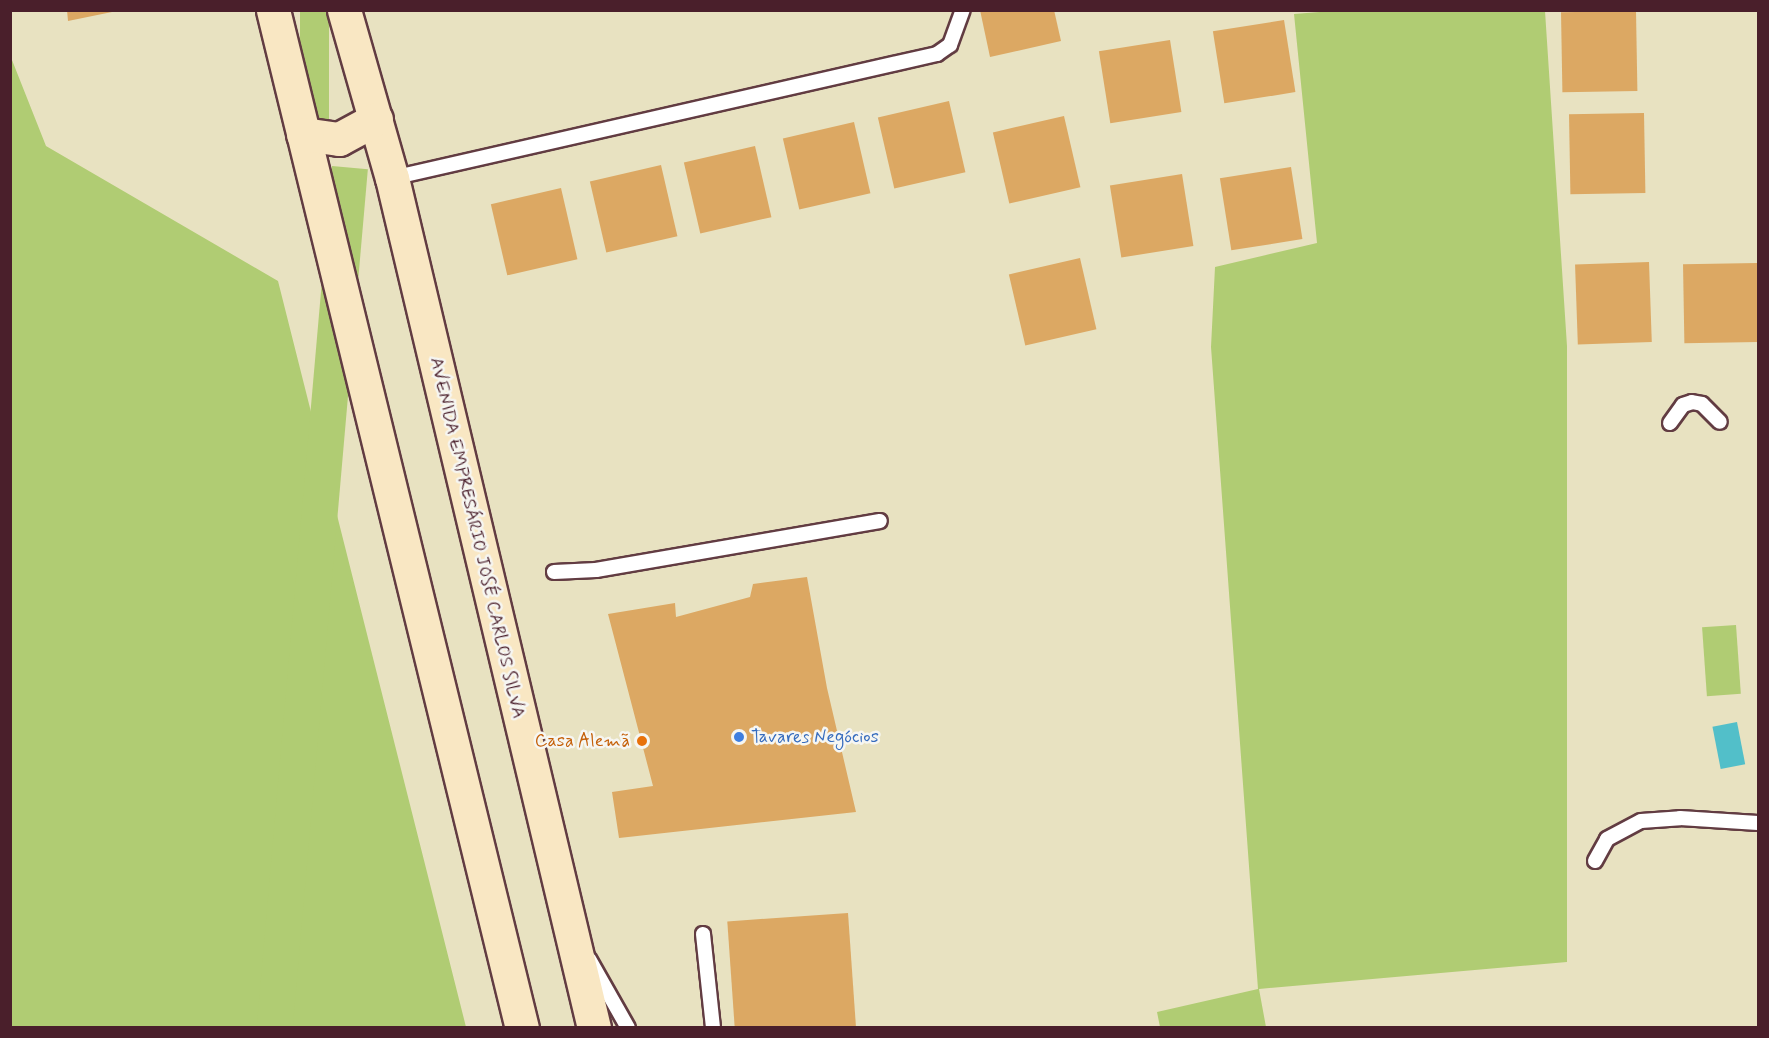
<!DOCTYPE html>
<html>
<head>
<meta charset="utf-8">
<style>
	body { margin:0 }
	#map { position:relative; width:1769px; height:1038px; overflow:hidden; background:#e8e2c1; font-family:Mynerve,sans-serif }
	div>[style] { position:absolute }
	.green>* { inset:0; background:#b0cc73; transform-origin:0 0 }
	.water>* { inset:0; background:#52bfc9; transform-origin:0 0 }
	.building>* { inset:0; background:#dca863; transform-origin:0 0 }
	.roads { filter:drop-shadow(2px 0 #623c42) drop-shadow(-2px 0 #623c42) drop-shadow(0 2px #623c42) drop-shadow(0 -2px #623c42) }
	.service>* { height:14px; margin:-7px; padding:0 7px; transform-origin:7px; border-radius:7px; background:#fff }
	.secondary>* { height:33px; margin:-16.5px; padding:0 16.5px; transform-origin:16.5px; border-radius:16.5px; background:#f9e7c3 }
	.dots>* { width:16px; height:16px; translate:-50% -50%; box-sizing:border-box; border:3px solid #f6f6f2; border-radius:50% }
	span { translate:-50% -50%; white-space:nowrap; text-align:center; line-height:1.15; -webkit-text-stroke:5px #f6f6f2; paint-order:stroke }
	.street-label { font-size:18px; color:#4a1f2b }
	.shop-label { font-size:18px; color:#366cbe }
	.left { translate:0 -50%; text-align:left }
	.food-label { font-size:18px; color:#c56008 }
	.right { translate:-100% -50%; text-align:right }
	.frame { position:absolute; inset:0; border:12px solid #4a1f2b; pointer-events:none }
</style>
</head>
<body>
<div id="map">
	<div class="green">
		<i style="left:300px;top:11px;width:29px;height:114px"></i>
		<i style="clip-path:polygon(1332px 11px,1545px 11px,1567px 346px,1567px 962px,1259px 989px,1266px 1027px,1160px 1027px,1157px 1012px,1258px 989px,1211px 347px,1215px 267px,1317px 243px,1294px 14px)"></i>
		<i style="clip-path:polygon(10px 55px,46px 146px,278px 281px,466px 1027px,11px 1027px)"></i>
		<i style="left:332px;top:166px;width:36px;height:886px;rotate:5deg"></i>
		<i style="left:1736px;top:625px;width:69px;height:34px;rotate:86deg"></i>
	</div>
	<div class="water">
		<i style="left:1737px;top:722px;width:43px;height:25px;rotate:79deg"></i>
	</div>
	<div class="building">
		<i style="clip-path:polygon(67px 10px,112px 10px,112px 12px,68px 21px)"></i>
		<i style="clip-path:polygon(980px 10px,1054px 10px,1061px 41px,990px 57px)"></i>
		<i style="left:1636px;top:11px;width:80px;height:75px;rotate:89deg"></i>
		<i style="left:1284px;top:20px;width:73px;height:72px;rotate:81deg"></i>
		<i style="left:1170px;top:40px;width:73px;height:72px;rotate:81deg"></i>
		<i style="left:949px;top:101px;width:73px;height:73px;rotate:77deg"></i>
		<i style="left:1644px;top:113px;width:80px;height:75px;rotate:89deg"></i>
		<i style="left:1064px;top:116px;width:73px;height:73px;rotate:77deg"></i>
		<i style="left:854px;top:122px;width:73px;height:73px;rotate:77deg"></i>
		<i style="left:755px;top:146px;width:73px;height:73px;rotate:77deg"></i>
		<i style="left:661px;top:165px;width:73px;height:73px;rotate:77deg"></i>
		<i style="left:1291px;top:167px;width:73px;height:72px;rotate:81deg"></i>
		<i style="left:1182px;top:174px;width:73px;height:73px;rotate:81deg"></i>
		<i style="left:561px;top:188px;width:73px;height:72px;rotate:77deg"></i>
		<i style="left:1080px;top:258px;width:73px;height:73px;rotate:77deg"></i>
		<i style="left:1649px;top:262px;width:80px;height:74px;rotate:88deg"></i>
		<i style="left:1757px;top:263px;width:79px;height:74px;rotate:89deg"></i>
		<i style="clip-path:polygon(807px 577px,827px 688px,856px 812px,619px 838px,612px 792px,653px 786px,608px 614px,675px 603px,676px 617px,750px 597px,753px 584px)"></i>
		<i style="left:848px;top:913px;width:115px;height:121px;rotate:86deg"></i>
	</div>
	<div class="roads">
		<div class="service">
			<i style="left:392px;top:178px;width:559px;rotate:-12.82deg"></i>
			<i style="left:937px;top:54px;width:16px;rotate:-35deg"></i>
			<i style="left:950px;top:45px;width:37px;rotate:-70deg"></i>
			<i style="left:1670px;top:423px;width:22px;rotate:-54deg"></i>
			<i style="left:1683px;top:405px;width:9px;rotate:-18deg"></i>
			<i style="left:1692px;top:402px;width:10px;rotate:11deg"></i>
			<i style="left:1702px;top:404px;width:25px;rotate:45deg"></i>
			<i style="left:554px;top:572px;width:42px;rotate:-2.7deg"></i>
			<i style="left:596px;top:570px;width:288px;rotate:-9.8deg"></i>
			<i style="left:1595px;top:861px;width:25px;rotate:-61deg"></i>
			<i style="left:1607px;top:839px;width:38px;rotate:-28deg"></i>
			<i style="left:1641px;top:821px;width:39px;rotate:-4deg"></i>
			<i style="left:1680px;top:818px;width:78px;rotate:3.7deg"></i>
			<i style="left:703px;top:934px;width:95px;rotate:83.9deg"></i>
			<i style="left:589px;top:959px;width:79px;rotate:60.5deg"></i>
		</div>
		<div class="secondary">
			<i style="left:273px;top:10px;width:1048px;rotate:76.26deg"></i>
			<i style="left:344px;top:10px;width:175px;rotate:74.1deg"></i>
			<i style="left:392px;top:178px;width:874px;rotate:76.63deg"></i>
			<i style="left:303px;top:134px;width:36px;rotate:8deg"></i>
			<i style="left:339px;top:139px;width:42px;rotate:-28.4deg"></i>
		</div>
	</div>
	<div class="dots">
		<i style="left:739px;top:737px;background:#3f7fe0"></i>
		<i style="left:642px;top:741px;background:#e8710a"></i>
	</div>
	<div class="street-label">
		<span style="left:477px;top:538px;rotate:77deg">AVENIDA EMPRESÁRIO JOSÉ CARLOS SILVA</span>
	</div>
	<div class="shop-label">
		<span class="left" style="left:751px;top:737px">Tavares Negócios</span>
	</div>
	<div class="food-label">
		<span class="right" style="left:630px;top:741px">Casa Alemã</span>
	</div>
	<div class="frame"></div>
</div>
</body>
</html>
